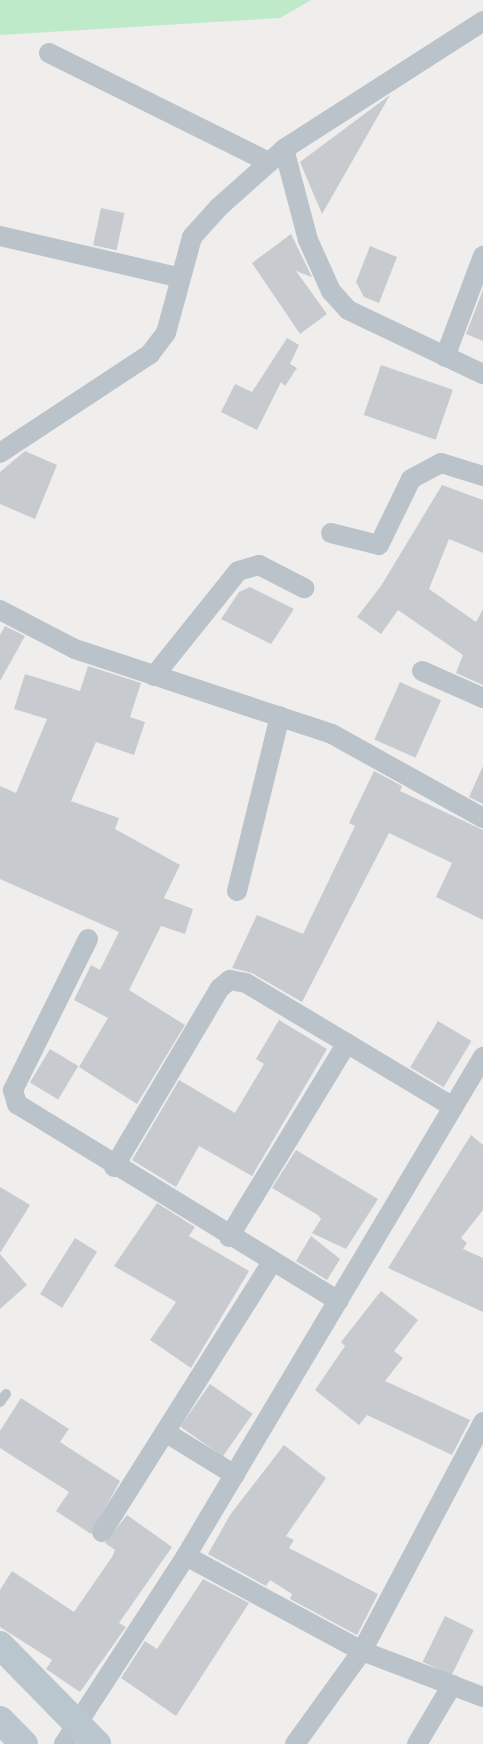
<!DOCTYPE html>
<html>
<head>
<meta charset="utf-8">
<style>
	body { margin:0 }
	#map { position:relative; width:483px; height:1744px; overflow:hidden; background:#f0eded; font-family:Signika,sans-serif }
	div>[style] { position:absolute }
	.green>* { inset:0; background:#beeaca }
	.building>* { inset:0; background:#c7cbcf; transform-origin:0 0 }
	.service>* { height:10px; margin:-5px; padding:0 5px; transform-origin:5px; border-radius:5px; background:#b9c3c9 }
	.minor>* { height:20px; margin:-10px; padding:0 10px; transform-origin:10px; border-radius:10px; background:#b9c3c9 }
	.secondary>* { height:28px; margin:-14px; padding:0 14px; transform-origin:14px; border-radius:14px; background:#bac6ce }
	span { translate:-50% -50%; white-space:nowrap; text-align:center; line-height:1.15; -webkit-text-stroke:5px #fff; paint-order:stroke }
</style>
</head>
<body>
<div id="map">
	<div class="green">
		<i style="clip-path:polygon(0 0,311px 0,280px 18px,0 35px)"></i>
	</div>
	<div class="building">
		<i style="clip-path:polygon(390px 95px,322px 214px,300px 162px)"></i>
		<i style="left:101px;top:208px;width:24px;height:38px;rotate:12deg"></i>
		<i style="clip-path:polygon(291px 234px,312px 277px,296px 271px,327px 314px,300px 334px,252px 263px)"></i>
		<i style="clip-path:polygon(370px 246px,397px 257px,379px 303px,364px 297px,356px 282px)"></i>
		<i style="clip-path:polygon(483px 290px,483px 341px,466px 334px)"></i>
		<i style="clip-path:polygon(287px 338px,299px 345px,290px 364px,297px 368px,285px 386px,281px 382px,257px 430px,221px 412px,235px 384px,252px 392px)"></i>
		<i style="left:381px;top:365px;width:76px;height:53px;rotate:19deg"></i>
		<i style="clip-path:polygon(25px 451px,57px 465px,35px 519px,0 504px,0 472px)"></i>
		<i style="clip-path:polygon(442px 485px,483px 500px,483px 553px,449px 539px,429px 589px,476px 622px,483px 609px,483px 685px,456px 673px,463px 655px,398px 610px,381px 634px,357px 617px,381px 586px)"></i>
		<i style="clip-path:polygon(250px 587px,294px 609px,271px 644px,221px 619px,239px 592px)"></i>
		<i style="clip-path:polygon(5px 626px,25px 636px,0 681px,0 635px)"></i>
		<i style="clip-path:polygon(88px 666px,141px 683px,130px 717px,145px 722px,134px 755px,96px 742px,71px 801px,119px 818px,115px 829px,180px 865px,164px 898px,193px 909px,185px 934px,161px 926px,129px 990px,185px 1025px,137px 1104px,79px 1067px,108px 1018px,74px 1000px,91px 965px,100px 970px,119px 932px,0 879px,0 786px,16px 793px,47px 719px,14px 709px,25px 674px,80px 691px)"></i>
		<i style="left:400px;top:682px;width:45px;height:63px;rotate:24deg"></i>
		<i style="clip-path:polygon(483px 766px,483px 804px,469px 797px)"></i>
		<i style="clip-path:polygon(374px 771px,402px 786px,400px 791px,483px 830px,483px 920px,436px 897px,452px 863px,389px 833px,302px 1002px,252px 973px,232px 968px,257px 915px,303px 934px,355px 826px,349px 823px)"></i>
		<i style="clip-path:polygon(279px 1020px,327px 1049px,252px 1176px,199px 1146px,176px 1187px,132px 1160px,179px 1080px,235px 1113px,264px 1064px,256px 1059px)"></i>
		<i style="left:438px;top:1021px;width:39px;height:54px;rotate:31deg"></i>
		<i style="left:50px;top:1049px;width:33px;height:39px;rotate:31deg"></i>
		<i style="clip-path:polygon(471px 1135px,483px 1145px,483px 1210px,461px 1238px,467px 1243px,463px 1249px,483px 1258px,483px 1312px,388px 1268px)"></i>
		<i style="clip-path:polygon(296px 1150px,378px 1199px,346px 1249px,312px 1233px,321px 1219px,318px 1215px,272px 1188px)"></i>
		<i style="clip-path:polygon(0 1187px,30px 1205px,0 1253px)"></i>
		<i style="clip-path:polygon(157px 1203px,195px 1227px,189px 1236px,249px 1271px,191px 1368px,150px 1340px,176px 1302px,114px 1266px)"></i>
		<i style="clip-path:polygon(311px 1236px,340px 1259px,327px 1280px,296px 1261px)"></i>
		<i style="left:75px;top:1238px;width:26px;height:66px;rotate:32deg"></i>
		<i style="clip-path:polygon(0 1254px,27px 1285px,0 1309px)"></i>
		<i style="clip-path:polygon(381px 1291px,418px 1320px,394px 1351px,403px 1358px,385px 1381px,470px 1420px,452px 1455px,367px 1415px,359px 1425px,315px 1390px,345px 1346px,341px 1342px)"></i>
		<i style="left:210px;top:1384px;width:52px;height:52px;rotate:35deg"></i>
		<i style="clip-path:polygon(21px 1398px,69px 1429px,60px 1442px,120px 1481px,91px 1534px,56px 1511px,69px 1492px,0 1448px,0 1431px)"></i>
		<i style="clip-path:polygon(284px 1445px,326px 1478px,286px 1536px,294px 1540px,289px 1548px,378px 1594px,357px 1635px,290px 1599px,292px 1594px,270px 1580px,266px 1586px,208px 1554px,230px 1515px)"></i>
		<i style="clip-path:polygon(127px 1515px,172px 1547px,119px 1623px,126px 1627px,80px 1692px,46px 1669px,52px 1660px,0 1627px,0 1590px,12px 1571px,74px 1612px,112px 1557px,115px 1550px,105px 1543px)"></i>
		<i style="clip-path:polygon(203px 1579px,249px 1603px,176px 1716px,121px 1678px,145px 1641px,157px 1649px)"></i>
		<i style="left:445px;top:1616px;width:32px;height:51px;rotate:26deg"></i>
	</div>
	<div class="service">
		<i style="left:0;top:1402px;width:10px;rotate:-53deg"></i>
	</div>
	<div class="minor">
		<i style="left:49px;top:53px;width:246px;rotate:26.4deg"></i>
		<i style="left:284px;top:149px;width:94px;rotate:75.2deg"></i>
		<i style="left:308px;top:240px;width:56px;rotate:65.7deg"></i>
		<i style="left:331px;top:291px;width:25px;rotate:48deg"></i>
		<i style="left:348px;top:310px;width:149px;rotate:25.4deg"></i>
		<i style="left:0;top:236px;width:183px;rotate:13deg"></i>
		<i style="left:445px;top:357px;width:108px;rotate:-69.4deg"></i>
		<i style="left:0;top:453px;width:180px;rotate:-33.4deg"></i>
		<i style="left:150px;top:354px;width:26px;rotate:-53deg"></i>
		<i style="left:166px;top:333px;width:99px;rotate:-74.8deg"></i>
		<i style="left:192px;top:237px;width:40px;rotate:-48deg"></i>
		<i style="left:219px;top:207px;width:87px;rotate:-41.7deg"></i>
		<i style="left:284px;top:149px;width:237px;rotate:-32.7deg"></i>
		<i style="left:331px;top:533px;width:49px;rotate:14deg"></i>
		<i style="left:379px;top:545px;width:73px;rotate:-64.1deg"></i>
		<i style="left:411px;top:479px;width:34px;rotate:-28deg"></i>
		<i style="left:441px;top:463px;width:44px;rotate:17.2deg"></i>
		<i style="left:0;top:610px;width:85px;rotate:27.5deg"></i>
		<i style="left:75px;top:649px;width:271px;rotate:18.3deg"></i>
		<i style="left:332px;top:734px;width:173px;rotate:29.1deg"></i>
		<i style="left:422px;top:671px;width:67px;rotate:23.9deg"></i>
		<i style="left:154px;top:676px;width:134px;rotate:-51.3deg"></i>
		<i style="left:238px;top:571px;width:22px;rotate:-16deg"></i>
		<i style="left:259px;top:565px;width:51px;rotate:27.1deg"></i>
		<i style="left:237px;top:891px;width:180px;rotate:-76.2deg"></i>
		<i style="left:88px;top:939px;width:169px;rotate:116.4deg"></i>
		<i style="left:13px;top:1090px;width:15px;rotate:74deg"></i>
		<i style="left:17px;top:1104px;width:377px;rotate:31.5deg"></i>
		<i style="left:114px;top:1167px;width:208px;rotate:-59.4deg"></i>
		<i style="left:220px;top:988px;width:13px;rotate:-39deg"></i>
		<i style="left:230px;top:980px;width:16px;rotate:11deg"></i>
		<i style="left:246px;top:983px;width:241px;rotate:30.9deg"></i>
		<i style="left:229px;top:1237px;width:227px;rotate:-58.7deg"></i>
		<i style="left:165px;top:1432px;width:82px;rotate:31.6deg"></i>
		<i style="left:102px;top:1532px;width:317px;rotate:-57.8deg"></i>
		<i style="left:186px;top:1556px;width:200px;rotate:28.4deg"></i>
		<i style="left:362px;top:1651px;width:129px;rotate:20.8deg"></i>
		<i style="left:64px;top:1744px;width:224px;rotate:-57deg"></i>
		<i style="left:186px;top:1556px;width:581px;rotate:-59.24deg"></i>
		<i style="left:295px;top:1744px;width:115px;rotate:-54.2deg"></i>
		<i style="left:362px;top:1651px;width:259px;rotate:-62.1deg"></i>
		<i style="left:417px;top:1744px;width:69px;rotate:-59.3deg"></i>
	</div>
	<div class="secondary">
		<i style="left:0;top:1645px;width:139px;rotate:45.6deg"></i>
		<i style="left:0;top:1720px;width:34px;rotate:45deg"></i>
	</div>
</div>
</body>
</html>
